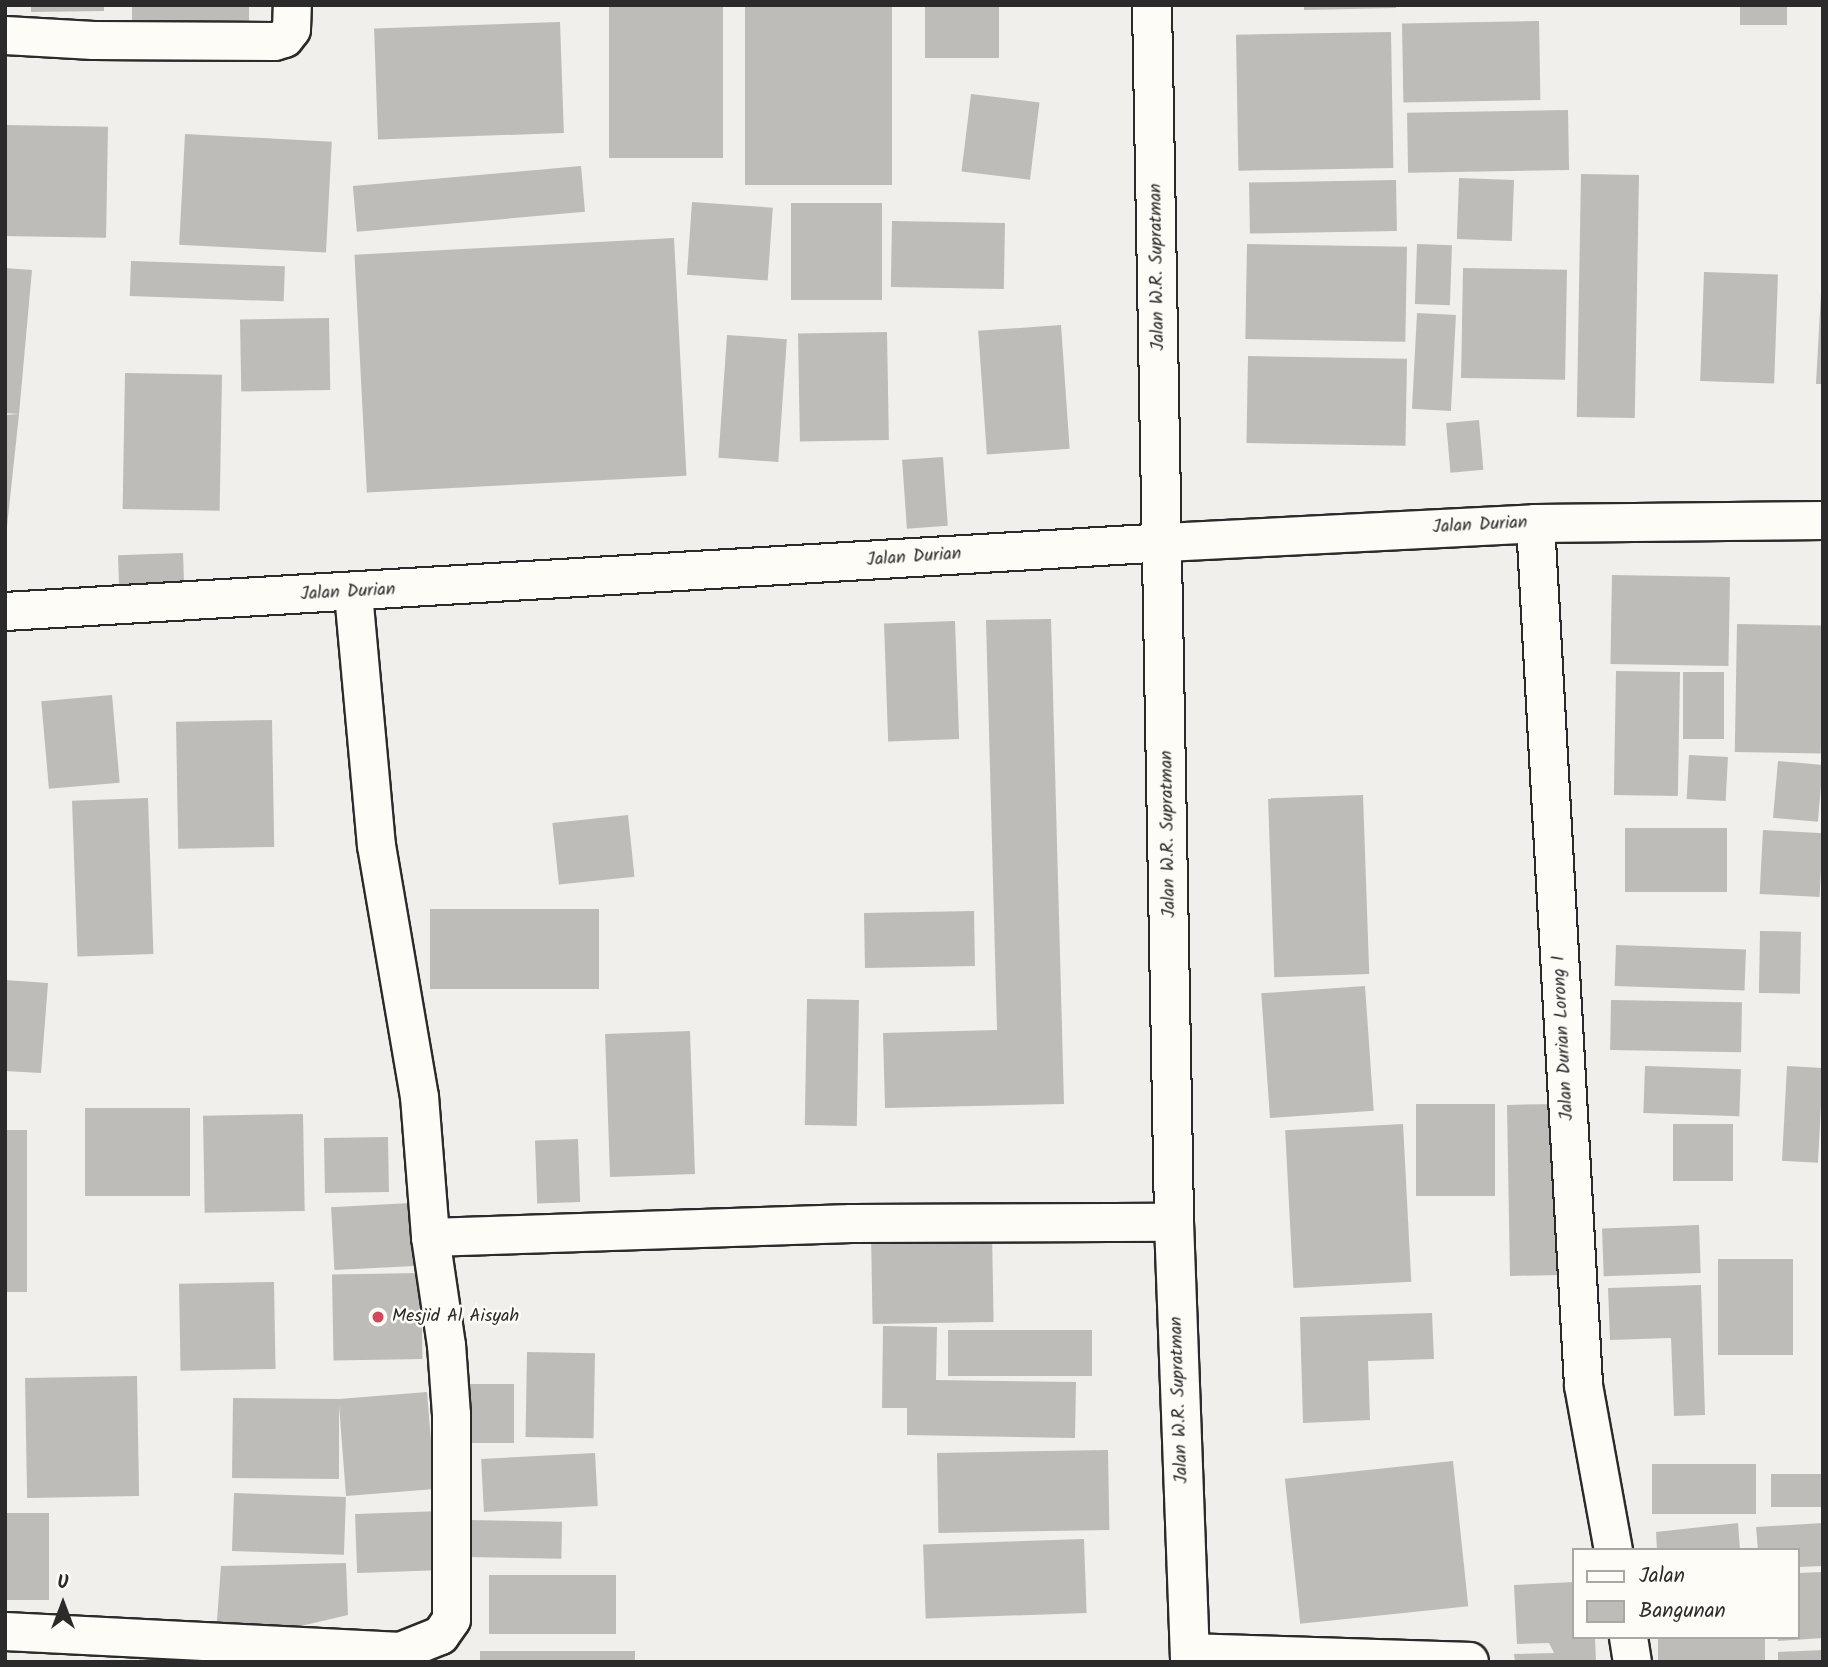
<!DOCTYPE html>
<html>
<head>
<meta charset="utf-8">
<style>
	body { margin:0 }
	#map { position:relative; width:1828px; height:1667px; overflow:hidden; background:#f0efeb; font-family:Kalam,sans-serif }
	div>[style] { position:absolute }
	.building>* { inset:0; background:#bdbcb8; transform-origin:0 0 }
	.roads { filter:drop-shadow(2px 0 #2b2b2b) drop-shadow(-2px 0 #2b2b2b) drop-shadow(0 2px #2b2b2b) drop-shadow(0 -2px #2b2b2b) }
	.street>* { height:37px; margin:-18.5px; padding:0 18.5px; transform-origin:18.5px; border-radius:18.5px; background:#fdfcf7 }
	.secondary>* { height:38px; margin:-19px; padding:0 19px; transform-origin:19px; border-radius:19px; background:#fdfcf7 }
	.dots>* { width:19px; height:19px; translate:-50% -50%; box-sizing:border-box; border:4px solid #fdfcf7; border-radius:50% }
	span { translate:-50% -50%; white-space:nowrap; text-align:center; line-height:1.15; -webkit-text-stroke:5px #fdfcf7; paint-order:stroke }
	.street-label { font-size:18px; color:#2b2b2b }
	.poi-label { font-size:18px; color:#2b2b2b }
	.left { translate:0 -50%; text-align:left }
	.frame { position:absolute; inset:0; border:7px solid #2b2b2b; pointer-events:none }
	.legend { position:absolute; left:1572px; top:1548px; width:228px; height:91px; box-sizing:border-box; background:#fdfcf7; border:2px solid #a9a8a5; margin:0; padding:9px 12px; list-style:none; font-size:21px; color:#2b2b2b }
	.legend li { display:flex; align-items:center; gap:14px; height:35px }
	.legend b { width:35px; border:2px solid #a9a8a5 }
	.north { position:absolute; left:28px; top:1569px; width:70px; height:70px; -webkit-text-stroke:5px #fdfcf7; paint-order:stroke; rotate:0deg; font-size:19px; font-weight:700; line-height:28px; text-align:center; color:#2b2b2b }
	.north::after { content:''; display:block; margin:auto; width:24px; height:32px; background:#2b2b2b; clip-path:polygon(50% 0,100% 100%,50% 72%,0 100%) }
</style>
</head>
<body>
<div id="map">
	<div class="building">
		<i style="clip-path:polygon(31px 5px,104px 5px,104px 11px,31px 12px)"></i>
		<i style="left:132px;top:5px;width:117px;height:26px"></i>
		<i style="left:609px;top:5px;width:114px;height:153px"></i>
		<i style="left:745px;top:5px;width:147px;height:180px"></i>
		<i style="left:925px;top:5px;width:74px;height:53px"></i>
		<i style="clip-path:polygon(1304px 5px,1396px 5px,1396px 8px,1304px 10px)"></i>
		<i style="left:1740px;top:5px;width:47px;height:20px"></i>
		<i style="left:1539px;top:21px;width:79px;height:137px;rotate:89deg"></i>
		<i style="left:560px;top:22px;width:111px;height:186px;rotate:88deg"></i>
		<i style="left:1391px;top:32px;width:136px;height:155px;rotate:89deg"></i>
		<i style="left:971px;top:94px;width:69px;height:78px;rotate:7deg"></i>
		<i style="left:1568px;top:110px;width:60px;height:161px;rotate:89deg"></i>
		<i style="left:5px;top:125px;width:103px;height:111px;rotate:1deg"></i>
		<i style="left:185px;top:134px;width:147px;height:111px;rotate:3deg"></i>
		<i style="left:581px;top:166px;width:46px;height:229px;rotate:85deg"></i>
		<i style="left:1581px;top:174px;width:58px;height:243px;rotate:1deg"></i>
		<i style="left:1459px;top:178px;width:55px;height:61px;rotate:2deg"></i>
		<i style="left:1396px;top:180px;width:51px;height:147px;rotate:89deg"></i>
		<i style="left:692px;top:202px;width:81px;height:73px;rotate:4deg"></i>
		<i style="left:791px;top:203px;width:91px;height:97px"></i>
		<i style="left:892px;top:221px;width:113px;height:66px;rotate:1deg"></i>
		<i style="left:674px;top:238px;width:238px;height:320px;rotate:87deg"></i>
		<i style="left:1247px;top:244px;width:160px;height:95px;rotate:1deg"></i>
		<i style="left:1417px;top:244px;width:35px;height:60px;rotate:2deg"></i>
		<i style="left:131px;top:261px;width:154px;height:35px;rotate:2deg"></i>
		<i style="clip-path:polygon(5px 268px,32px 270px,19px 414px,7px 527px,5px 415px,19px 414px,5px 413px)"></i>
		<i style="left:1463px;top:268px;width:104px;height:110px;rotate:1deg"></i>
		<i style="left:1704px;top:272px;width:74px;height:109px;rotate:2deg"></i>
		<i style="clip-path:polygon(1821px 293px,1823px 293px,1823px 384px,1816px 384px)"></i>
		<i style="left:1417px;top:313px;width:39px;height:96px;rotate:3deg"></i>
		<i style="left:329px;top:318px;width:72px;height:89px;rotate:89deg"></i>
		<i style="left:1061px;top:325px;width:124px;height:83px;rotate:86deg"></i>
		<i style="left:887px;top:332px;width:108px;height:89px;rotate:89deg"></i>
		<i style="left:727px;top:335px;width:60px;height:123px;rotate:4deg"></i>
		<i style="left:1248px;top:356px;width:159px;height:87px;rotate:1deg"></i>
		<i style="left:125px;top:373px;width:97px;height:136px;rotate:1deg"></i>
		<i style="left:1479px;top:420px;width:50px;height:33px;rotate:85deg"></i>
		<i style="left:943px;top:457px;width:69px;height:41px;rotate:86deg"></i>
		<i style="left:183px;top:553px;width:38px;height:65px;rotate:88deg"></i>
		<i style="left:1612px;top:575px;width:118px;height:89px;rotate:1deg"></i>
		<i style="clip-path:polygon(1051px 619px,1064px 1104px,885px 1108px,883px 1033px,997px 1030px,986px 620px)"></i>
		<i style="left:955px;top:621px;width:118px;height:71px;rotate:88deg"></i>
		<i style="left:1737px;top:624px;width:86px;height:128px;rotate:1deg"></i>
		<i style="left:1616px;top:671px;width:64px;height:124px;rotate:1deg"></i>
		<i style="left:1683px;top:672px;width:41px;height:67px"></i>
		<i style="left:112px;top:695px;width:88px;height:71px;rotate:85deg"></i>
		<i style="left:272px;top:720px;width:127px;height:96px;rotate:89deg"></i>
		<i style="left:1689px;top:755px;width:39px;height:44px;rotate:3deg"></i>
		<i style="left:1778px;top:761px;width:45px;height:57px;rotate:5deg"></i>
		<i style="left:1363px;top:795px;width:179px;height:95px;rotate:88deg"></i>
		<i style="left:148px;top:798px;width:156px;height:76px;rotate:88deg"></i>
		<i style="left:628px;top:815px;width:62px;height:76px;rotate:84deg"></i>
		<i style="left:1625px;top:828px;width:102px;height:64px"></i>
		<i style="left:1763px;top:830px;width:60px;height:64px;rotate:3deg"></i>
		<i style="left:430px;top:909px;width:169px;height:80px"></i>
		<i style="left:974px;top:911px;width:55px;height:110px;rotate:89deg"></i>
		<i style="left:1760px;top:931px;width:41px;height:62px;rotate:1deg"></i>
		<i style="left:1616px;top:945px;width:130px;height:41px;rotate:2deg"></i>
		<i style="clip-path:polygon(5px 980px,48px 983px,41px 1073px,5px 1071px)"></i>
		<i style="left:1365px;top:986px;width:125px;height:104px;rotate:86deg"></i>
		<i style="left:807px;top:999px;width:52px;height:126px;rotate:1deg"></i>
		<i style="left:1611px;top:1000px;width:131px;height:50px;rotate:1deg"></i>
		<i style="left:690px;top:1031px;width:143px;height:85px;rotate:88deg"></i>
		<i style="left:1645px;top:1066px;width:96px;height:47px;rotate:2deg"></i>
		<i style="left:1787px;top:1066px;width:36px;height:95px;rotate:3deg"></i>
		<i style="left:1416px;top:1104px;width:79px;height:92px"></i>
		<i style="left:1559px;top:1104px;width:171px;height:52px;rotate:89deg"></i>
		<i style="left:85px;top:1108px;width:105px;height:88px"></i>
		<i style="left:303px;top:1114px;width:97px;height:100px;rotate:89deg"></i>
		<i style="left:1403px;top:1124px;width:158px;height:118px;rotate:87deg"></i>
		<i style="left:1673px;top:1124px;width:60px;height:57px"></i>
		<i style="left:5px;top:1130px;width:22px;height:162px"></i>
		<i style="left:388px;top:1137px;width:55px;height:64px;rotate:89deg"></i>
		<i style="left:578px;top:1139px;width:63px;height:43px;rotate:88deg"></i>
		<i style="left:411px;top:1203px;width:63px;height:80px;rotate:87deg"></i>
		<i style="left:1699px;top:1225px;width:48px;height:97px;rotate:88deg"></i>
		<i style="left:992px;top:1231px;width:91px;height:121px;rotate:89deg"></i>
		<i style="left:1718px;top:1259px;width:75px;height:96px"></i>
		<i style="left:421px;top:1273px;width:86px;height:89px;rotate:89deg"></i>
		<i style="left:274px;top:1282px;width:87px;height:95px;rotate:89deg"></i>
		<i style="clip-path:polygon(1701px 1285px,1705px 1415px,1674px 1416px,1671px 1338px,1610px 1340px,1608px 1288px)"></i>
		<i style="clip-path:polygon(1432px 1313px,1434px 1359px,1368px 1361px,1370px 1420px,1303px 1423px,1300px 1317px)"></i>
		<i style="clip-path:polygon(883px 1326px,937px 1327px,936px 1380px,1076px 1382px,1075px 1438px,907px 1435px,907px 1408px,882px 1408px)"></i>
		<i style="left:948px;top:1330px;width:144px;height:46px"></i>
		<i style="left:527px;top:1352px;width:68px;height:85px;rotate:1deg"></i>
		<i style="left:137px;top:1376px;width:120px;height:112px;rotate:89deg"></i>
		<i style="left:470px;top:1384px;width:44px;height:59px"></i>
		<i style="clip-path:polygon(427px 1392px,435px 1489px,346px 1496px,339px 1405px,339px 1479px,232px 1478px,233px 1398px,339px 1399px)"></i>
		<i style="left:1108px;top:1450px;width:80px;height:171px;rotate:89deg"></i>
		<i style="left:595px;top:1453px;width:53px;height:114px;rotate:87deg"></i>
		<i style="left:1453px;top:1461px;width:146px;height:169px;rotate:84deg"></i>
		<i style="left:1756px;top:1464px;width:50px;height:104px;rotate:90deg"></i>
		<i style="left:1823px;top:1474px;width:33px;height:52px;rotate:90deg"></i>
		<i style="left:234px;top:1493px;width:112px;height:58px;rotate:2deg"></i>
		<i style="left:442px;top:1511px;width:59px;height:87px;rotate:88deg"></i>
		<i style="left:5px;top:1513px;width:44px;height:87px"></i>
		<i style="left:466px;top:1520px;width:96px;height:37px;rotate:1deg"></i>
		<i style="clip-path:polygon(1738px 1523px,1740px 1550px,1657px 1550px,1656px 1532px)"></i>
		<i style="clip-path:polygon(1823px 1523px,1823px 1566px,1798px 1567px,1798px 1550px,1758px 1550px,1756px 1527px)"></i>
		<i style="left:1084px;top:1539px;width:74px;height:161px;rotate:88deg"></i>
		<i style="clip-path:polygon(346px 1563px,348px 1615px,271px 1633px,216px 1634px,221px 1566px)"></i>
		<i style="clip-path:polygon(1823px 1572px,1823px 1638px,1778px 1641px,1778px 1637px,1798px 1637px,1798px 1573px)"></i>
		<i style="left:616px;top:1575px;width:59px;height:127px;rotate:90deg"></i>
		<i style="clip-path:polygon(1574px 1582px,1574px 1637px,1595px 1637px,1596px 1662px,1515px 1662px,1514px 1654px,1554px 1653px,1549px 1643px,1517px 1644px,1514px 1585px)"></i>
		<i style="left:1658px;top:1637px;width:107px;height:25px"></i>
		<i style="clip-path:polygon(1823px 1650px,1823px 1662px,1778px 1662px,1778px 1652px)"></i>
		<i style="left:480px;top:1651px;width:155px;height:11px"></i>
		<i style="left:139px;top:1654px;width:52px;height:8px"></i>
	</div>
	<div class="roads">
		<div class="street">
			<i style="left:5px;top:35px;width:88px;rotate:3.3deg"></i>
			<i style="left:93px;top:40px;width:181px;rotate:0.3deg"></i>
			<i style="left:274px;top:41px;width:10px;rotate:-17deg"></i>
			<i style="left:284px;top:38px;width:11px;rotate:-52deg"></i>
			<i style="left:291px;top:29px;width:24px;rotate:-88deg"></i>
			<i style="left:1535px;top:523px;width:863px;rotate:86.81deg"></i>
			<i style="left:1583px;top:1385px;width:168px;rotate:79.7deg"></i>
			<i style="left:353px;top:593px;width:253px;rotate:84.8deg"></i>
			<i style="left:376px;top:845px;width:255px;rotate:80.3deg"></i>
			<i style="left:419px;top:1096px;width:141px;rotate:85.5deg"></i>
			<i style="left:5px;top:611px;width:1162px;rotate:-3.4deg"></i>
			<i style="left:1165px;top:542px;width:370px;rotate:-2.9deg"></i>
			<i style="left:1535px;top:523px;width:288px;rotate:-0.6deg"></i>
			<i style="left:5px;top:1631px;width:396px;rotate:2.9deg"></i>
			<i style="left:400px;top:1651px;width:11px;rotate:90deg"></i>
			<i style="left:1628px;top:1637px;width:25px;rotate:81deg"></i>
			<i style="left:400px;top:1651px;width:43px;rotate:-21.8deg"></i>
			<i style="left:440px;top:1635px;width:19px;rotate:-55deg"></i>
			<i style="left:451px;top:1619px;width:205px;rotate:-90deg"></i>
			<i style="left:451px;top:1414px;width:69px;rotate:-94.1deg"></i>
			<i style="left:446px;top:1345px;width:109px;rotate:-98.4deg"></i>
			<i style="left:430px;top:1237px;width:421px;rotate:-1.9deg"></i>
			<i style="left:851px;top:1223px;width:323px;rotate:-0.2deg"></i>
			<i style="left:1189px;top:1652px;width:280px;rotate:1.8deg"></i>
		</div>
		<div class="secondary">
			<i style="left:1152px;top:5px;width:1217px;rotate:88.96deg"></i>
			<i style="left:1174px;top:1222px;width:440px;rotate:87.9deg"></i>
		</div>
	</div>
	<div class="dots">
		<i style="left:378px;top:1317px;background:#d1495b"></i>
	</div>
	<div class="street-label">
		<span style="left:1158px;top:267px;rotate:-91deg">Jalan W.R. Supratman</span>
		<span style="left:1480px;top:526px;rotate:-3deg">Jalan Durian</span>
		<span style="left:914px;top:558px;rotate:-4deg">Jalan Durian</span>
		<span style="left:348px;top:593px;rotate:-3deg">Jalan Durian</span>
		<span style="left:1169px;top:834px;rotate:-91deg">Jalan W.R. Supratman</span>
		<span style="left:1564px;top:1038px;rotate:-93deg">Jalan Durian Lorong I</span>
		<span style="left:1180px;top:1400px;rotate:-92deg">Jalan W.R. Supratman</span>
	</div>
	<div class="poi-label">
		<span class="left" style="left:392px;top:1317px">Mesjid Al Aisyah</span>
	</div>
	<div class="frame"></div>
	<ul class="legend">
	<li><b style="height:9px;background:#fdfcf7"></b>Jalan</li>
	<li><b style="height:19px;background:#bdbcb8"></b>Bangunan</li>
	</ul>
	<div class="north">U</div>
</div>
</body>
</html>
